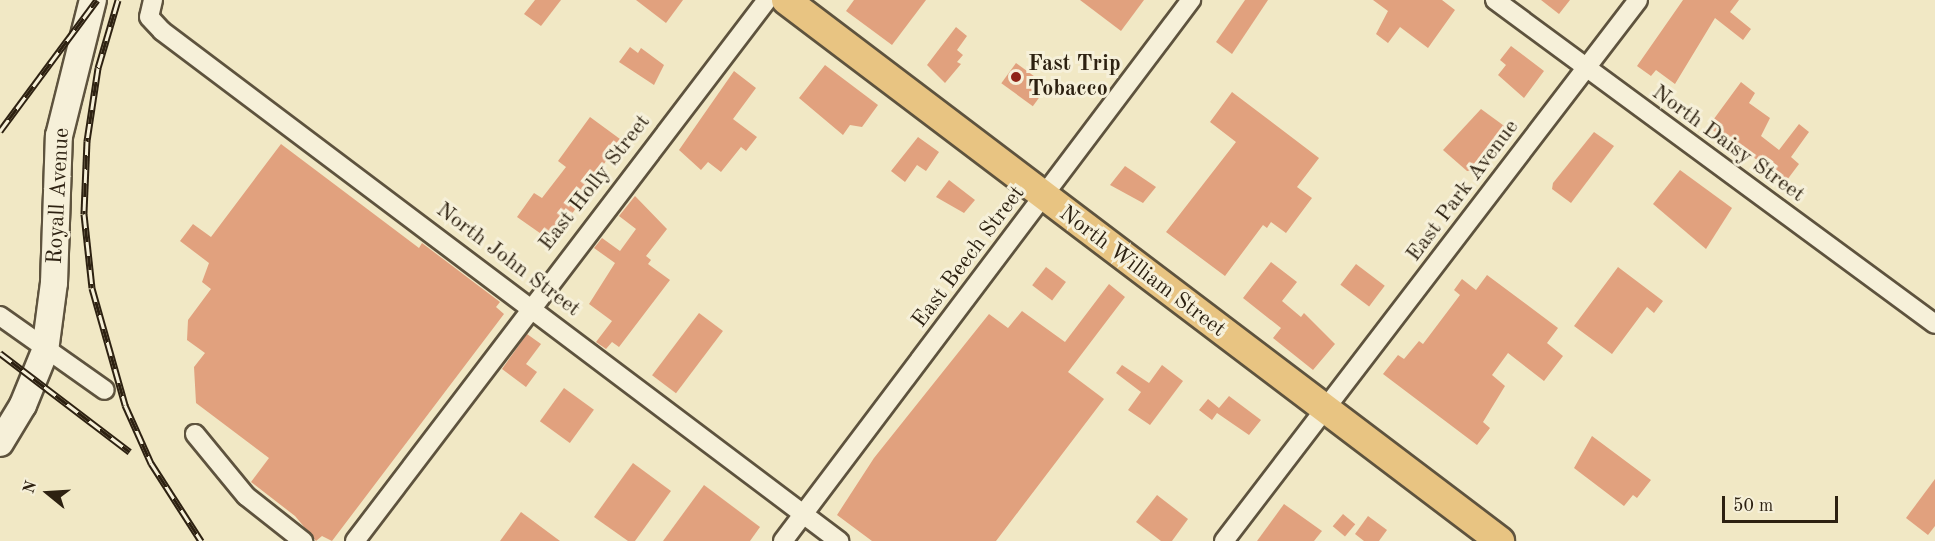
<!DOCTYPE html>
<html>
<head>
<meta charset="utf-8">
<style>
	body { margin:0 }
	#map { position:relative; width:1935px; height:541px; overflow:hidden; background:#f1e8c5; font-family:"Old Standard TT",serif }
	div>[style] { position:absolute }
	.building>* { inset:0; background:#e1a17e; transform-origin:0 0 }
	.roads { filter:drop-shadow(2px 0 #5e533e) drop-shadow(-2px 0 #5e533e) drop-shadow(0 2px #5e533e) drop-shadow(0 -2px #5e533e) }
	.street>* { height:18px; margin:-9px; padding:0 9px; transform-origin:9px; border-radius:9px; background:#f6f0d9 }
	.secondary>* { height:26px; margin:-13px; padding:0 13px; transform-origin:13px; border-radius:13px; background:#f6f0d9 }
	.primary>* { height:28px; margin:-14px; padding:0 14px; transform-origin:14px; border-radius:14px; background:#e8c482 }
	.rail>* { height:7px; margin-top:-3.5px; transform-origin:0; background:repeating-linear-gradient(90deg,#f6f0d9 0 14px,#2d2111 0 28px); box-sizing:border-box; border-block:2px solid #2d2111 }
	.dots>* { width:16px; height:16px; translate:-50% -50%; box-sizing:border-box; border:3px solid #f6f0d9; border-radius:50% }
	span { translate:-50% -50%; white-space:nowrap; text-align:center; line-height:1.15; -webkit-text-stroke:6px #f6f0d9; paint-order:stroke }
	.poi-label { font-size:22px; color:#2d2111; font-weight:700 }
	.left { translate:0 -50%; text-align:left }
	.street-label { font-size:22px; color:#2d2111 }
	.north { position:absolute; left:18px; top:463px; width:60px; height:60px; -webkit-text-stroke:4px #f6f0d9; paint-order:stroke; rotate:288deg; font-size:16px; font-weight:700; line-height:24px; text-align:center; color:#2d2111 }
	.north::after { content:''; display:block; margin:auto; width:21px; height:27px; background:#2d2111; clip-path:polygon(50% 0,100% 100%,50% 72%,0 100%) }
	.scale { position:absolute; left:1722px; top:496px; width:116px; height:27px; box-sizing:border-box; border:3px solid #2d2111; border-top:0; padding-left:8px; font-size:18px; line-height:21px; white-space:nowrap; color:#2d2111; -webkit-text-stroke:4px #f6f0d9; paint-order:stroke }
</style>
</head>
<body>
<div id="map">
	<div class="building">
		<i style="clip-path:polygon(535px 0,561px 0,541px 26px,524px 14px)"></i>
		<i style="clip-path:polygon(636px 0,683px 0,666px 23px)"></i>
		<i style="clip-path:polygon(854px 0,926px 0,892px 45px,846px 11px)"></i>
		<i style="clip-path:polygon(1080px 0,1144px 0,1121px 31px)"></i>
		<i style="clip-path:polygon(1245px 0,1268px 0,1232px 54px,1216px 42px)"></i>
		<i style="clip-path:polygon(1373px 0,1442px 0,1455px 10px,1428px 48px,1400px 27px,1388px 43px,1376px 34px,1388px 11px)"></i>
		<i style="clip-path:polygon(1541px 0,1570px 0,1559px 14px)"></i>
		<i style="clip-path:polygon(1683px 0,1739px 0,1730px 12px,1751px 29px,1743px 40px,1715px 18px,1675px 84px,1656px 70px,1651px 76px,1637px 66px)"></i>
		<i style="clip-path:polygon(956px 27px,967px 36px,957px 50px,963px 55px,957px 62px,961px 64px,945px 83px,927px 65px)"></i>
		<i style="clip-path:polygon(1511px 46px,1544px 71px,1524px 98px,1498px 75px,1506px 65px,1500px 60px)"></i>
		<i style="clip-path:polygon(630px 47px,638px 53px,641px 48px,664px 65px,654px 85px,619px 62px)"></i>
		<i style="left:1016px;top:63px;width:39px;height:25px;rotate:36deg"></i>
		<i style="clip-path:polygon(825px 65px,878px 105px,862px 127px,850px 125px,843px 135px,799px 98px)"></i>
		<i style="clip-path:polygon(734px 71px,756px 88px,733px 119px,757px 137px,746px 151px,741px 147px,721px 172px,708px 162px,701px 170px,679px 150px)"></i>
		<i style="clip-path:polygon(1741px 82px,1755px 93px,1749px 103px,1770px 118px,1761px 136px,1779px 150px,1799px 124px,1809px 132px,1791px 157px,1799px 164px,1787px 180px,1708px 127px)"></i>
		<i style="clip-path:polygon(1232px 92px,1319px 158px,1297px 187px,1312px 198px,1286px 233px,1271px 222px,1267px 228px,1263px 225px,1225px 276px,1166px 232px,1236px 142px,1210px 122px)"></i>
		<i style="clip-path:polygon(1481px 109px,1507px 128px,1473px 171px,1467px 171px,1443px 150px)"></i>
		<i style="clip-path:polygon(590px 117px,620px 139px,563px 228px,555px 226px,547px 238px,517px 217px,534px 193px,542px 198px,566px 167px,558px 161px)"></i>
		<i style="clip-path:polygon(1594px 132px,1614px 146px,1571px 203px,1552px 189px,1553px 183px)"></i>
		<i style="clip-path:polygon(918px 137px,939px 152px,926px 171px,917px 165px,905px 182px,891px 171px)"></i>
		<i style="clip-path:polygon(281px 144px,419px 248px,422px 243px,500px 302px,496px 307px,504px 314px,332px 541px,322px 536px,316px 541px,295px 516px,251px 482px,269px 458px,196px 403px,194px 367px,205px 353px,187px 340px,188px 320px,211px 289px,202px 282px,209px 263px,180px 241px,193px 224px,211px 237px)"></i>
		<i style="clip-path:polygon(1125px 166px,1156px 187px,1143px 203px,1110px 185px)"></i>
		<i style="clip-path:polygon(1680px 170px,1732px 208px,1706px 249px,1653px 204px)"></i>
		<i style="clip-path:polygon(949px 180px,975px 200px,964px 213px,936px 197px)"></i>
		<i style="clip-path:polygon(635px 196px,667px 229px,646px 256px,651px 260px,648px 264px,670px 280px,619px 347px,612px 342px,606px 349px,596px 342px,612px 321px,589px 304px,615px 263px,594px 248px,602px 238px,620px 251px,636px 229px,619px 216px)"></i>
		<i style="clip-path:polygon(1271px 262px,1297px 282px,1282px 301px,1301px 317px,1304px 313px,1335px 344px,1313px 370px,1273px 338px,1281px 328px,1243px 298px)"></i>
		<i style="left:1356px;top:264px;width:36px;height:26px;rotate:37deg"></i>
		<i style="left:1046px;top:267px;width:25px;height:23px;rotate:37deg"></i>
		<i style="clip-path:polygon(1618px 267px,1663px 301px,1654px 313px,1647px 307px,1612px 354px,1574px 326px)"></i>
		<i style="clip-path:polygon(1487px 275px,1558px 328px,1547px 343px,1563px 356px,1544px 381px,1508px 353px,1492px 375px,1505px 386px,1483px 422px,1490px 428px,1477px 445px,1383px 374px,1398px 355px,1404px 359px,1419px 341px,1423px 344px,1460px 295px,1454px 290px,1462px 279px,1476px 290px)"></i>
		<i style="clip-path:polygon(1109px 284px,1125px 297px,1068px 372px,1104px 399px,996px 541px,872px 541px,837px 515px,874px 458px,989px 314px,1008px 328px,1022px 311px,1065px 342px)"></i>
		<i style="left:699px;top:313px;width:30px;height:78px;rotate:37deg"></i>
		<i style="clip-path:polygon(527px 334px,541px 344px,526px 364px,537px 372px,526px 387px,502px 369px)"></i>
		<i style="clip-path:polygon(1122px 365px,1149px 383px,1162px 365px,1183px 381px,1150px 425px,1128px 410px,1141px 392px,1116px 373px)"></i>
		<i style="left:564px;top:388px;width:37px;height:41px;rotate:36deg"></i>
		<i style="clip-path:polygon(1229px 396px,1261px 420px,1249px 435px,1217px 413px,1212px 420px,1199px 410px,1208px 399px,1219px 408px)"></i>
		<i style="clip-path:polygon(1592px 436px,1651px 480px,1637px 498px,1633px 495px,1624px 506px,1574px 468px)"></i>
		<i style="clip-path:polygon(633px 463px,671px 491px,635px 541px,628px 541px,594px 517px)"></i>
		<i style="clip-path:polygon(1935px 479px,1935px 526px,1928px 535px,1906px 518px)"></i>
		<i style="clip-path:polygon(704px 485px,760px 527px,750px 541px,663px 541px)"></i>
		<i style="clip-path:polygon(1157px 495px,1188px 519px,1172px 541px,1161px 541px,1136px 522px)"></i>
		<i style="clip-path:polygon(1284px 504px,1322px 531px,1314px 541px,1257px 541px)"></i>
		<i style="clip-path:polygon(521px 512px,560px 541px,500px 541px)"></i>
		<i style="left:1343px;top:514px;width:16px;height:16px;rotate:40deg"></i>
		<i style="clip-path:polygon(1368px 516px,1387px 530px,1379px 541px,1364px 541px,1355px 534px)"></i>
	</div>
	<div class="roads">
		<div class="street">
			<i style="left:153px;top:0;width:17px;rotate:103deg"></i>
			<i style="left:149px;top:17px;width:19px;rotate:47deg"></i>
			<i style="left:162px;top:31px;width:848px;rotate:36.99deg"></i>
			<i style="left:1495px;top:0;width:546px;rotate:36.37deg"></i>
			<i style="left:0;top:316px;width:128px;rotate:35.2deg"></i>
			<i style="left:195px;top:434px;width:80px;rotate:50.6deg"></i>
			<i style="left:246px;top:496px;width:73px;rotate:38.3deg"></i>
			<i style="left:355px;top:541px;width:680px;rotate:-52.71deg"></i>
			<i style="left:783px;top:541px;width:678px;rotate:-52.98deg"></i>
			<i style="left:1224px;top:541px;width:681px;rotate:-52.57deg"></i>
		</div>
		<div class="secondary">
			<i style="left:0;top:443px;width:44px;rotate:-58.8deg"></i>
			<i style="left:23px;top:405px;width:58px;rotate:-67.8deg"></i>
			<i style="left:45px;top:351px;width:69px;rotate:-82.5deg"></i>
			<i style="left:54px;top:283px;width:147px;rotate:-88.1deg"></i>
			<i style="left:59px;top:136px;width:140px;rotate:-76deg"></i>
		</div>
		<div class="primary">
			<i style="left:786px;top:0;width:896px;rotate:37.15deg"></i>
		</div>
	</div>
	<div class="rail">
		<i style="left:118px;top:0;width:71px;rotate:106.4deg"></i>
		<i style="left:98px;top:68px;width:74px;rotate:98.6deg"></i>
		<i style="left:87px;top:141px;width:73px;rotate:92.4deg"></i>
		<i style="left:84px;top:214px;width:74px;rotate:83.8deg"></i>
		<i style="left:92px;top:288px;width:122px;rotate:74.2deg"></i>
		<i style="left:125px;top:405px;width:64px;rotate:65.9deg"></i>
		<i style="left:151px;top:463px;width:93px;rotate:57.3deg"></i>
		<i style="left:0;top:131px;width:163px;rotate:-53.5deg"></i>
		<i style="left:0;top:353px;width:163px;rotate:37.3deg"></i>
	</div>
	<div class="dots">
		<i style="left:1016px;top:77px;background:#8f2418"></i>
	</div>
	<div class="poi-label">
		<span class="left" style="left:1028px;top:77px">Fast Trip<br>Tobacco</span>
	</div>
	<div class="street-label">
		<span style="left:1728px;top:144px;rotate:36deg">North Daisy Street</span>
		<span style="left:595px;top:183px;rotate:-52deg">East Holly Street</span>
		<span style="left:1463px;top:191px;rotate:-53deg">East Park Avenue</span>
		<span style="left:59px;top:196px;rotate:-87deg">Royall Avenue</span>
		<span style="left:969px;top:257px;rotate:-53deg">East Beech Street</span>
		<span style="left:508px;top:260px;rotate:37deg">North John Street</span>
		<span style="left:1142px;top:272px;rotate:37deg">North William Street</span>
	</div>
	<div class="north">N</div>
	<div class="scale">50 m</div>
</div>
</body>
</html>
